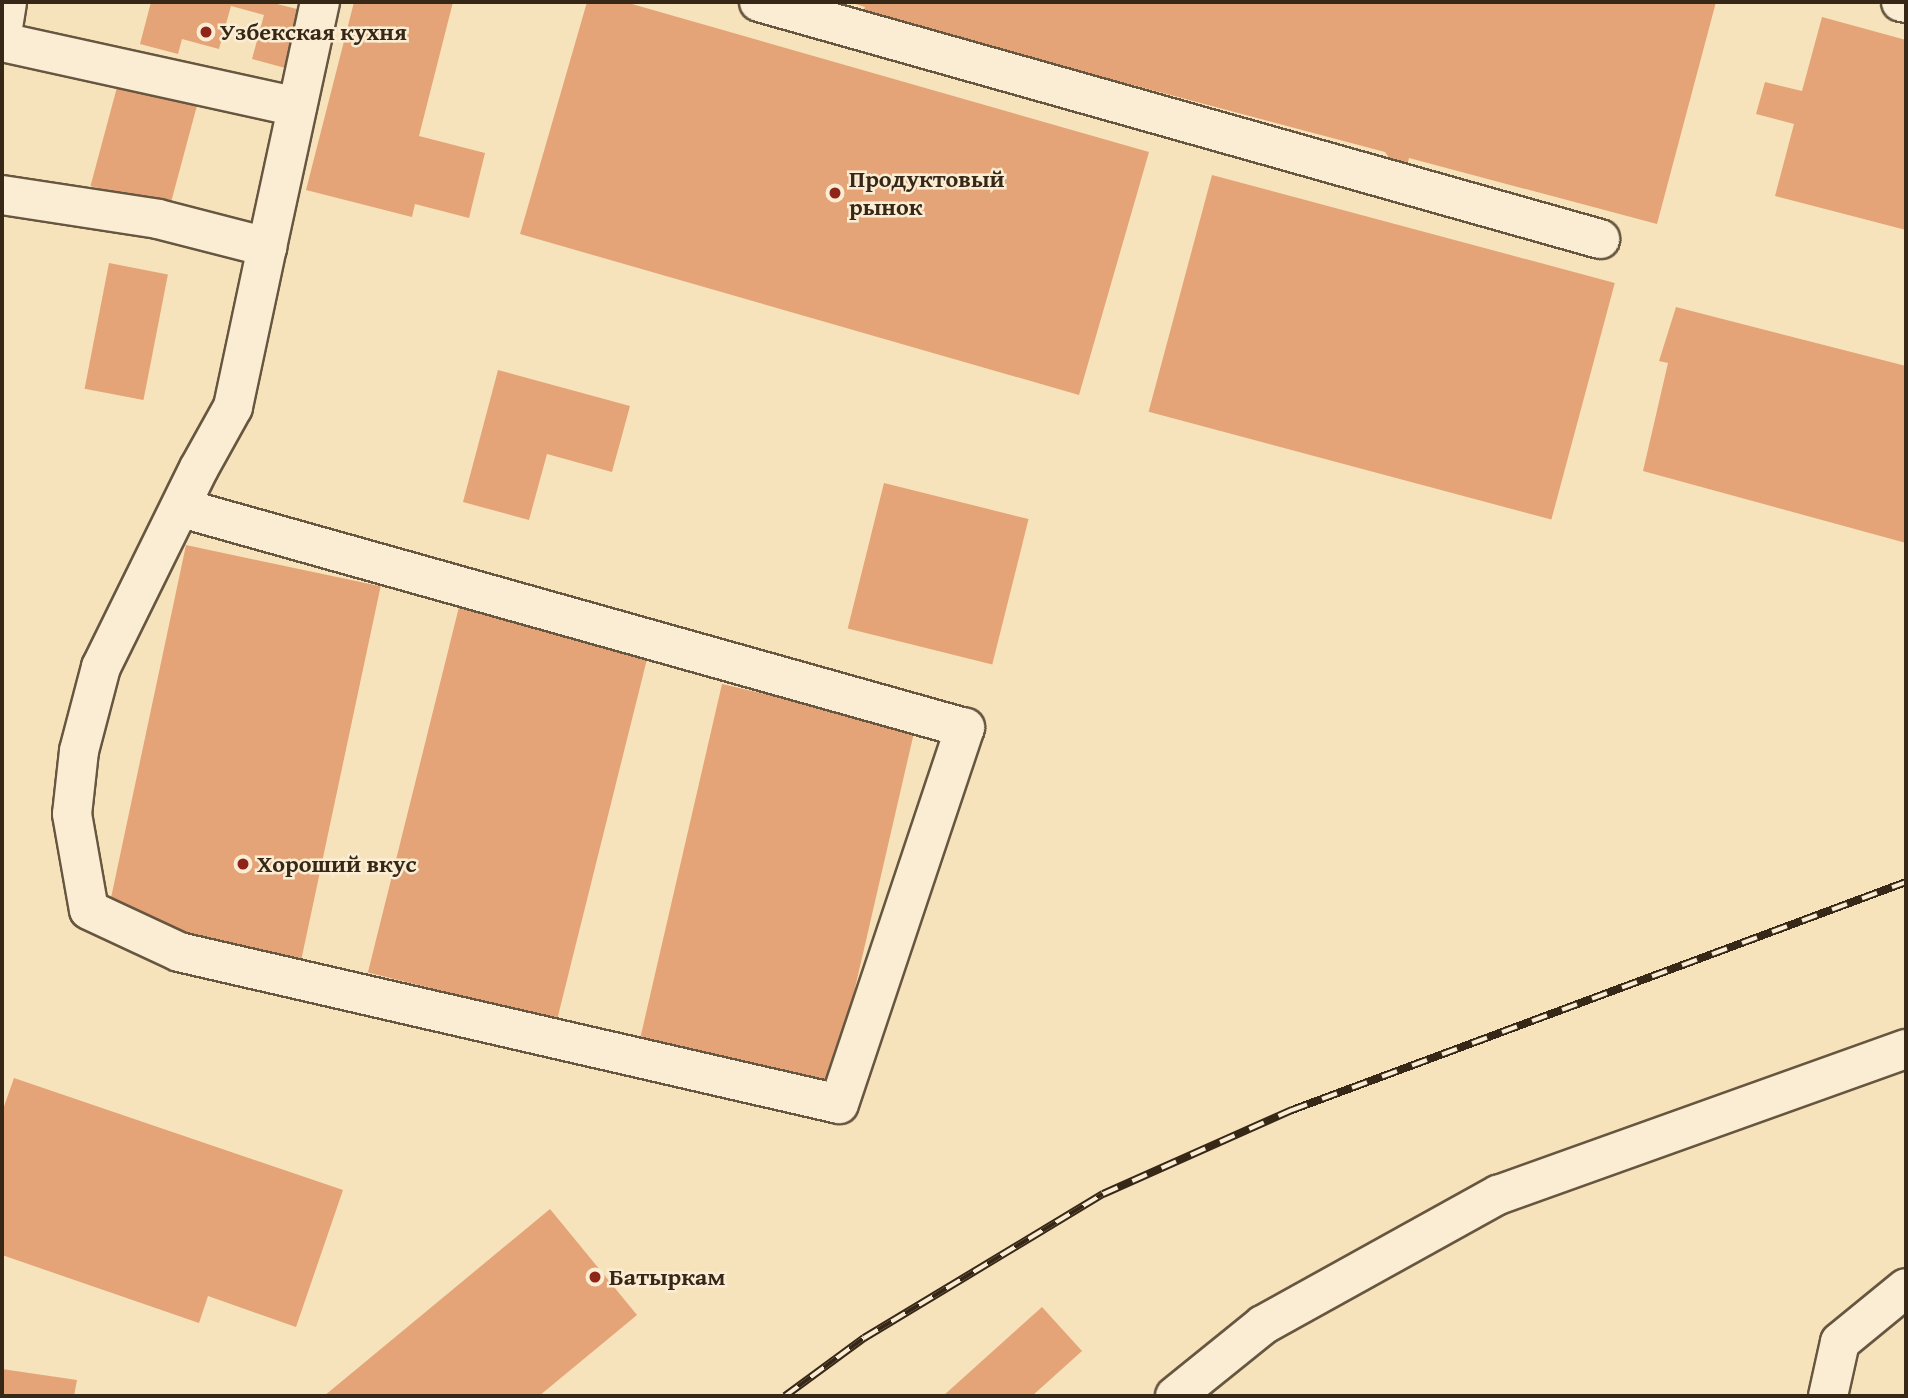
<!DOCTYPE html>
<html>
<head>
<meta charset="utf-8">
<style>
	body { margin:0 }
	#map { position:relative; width:1908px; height:1398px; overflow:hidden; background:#f7e3bb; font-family:"Gentium Book Plus",serif }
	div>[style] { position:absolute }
	.building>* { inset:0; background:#e4a477; transform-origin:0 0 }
	.roads { filter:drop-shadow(2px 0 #675640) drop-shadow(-2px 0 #675640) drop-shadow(0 2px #675640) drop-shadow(0 -2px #675640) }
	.minor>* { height:38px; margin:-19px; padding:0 19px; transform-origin:19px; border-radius:19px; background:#faedd3 }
	.rail>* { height:8px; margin-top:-4px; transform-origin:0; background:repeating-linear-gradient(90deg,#faedd3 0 16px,#372717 0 32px); box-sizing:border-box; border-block:2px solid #372717 }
	.dots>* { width:19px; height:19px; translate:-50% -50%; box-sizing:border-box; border:4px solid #faedd3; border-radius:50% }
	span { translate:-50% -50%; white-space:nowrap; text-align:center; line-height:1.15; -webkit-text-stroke:5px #faedd3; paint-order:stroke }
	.poi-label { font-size:24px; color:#372717; font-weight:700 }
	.left { translate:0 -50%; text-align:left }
	.frame { position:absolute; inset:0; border:4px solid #372717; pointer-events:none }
</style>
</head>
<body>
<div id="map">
	<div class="building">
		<i style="clip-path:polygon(151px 2px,269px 2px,305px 11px,289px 69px,252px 59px,264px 15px,231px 6px,219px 49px,182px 39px,178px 54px,140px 44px)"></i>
		<i style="clip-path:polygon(354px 2px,453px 2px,419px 136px,485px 153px,469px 218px,415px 204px,412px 217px,306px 190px)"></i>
		<i style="clip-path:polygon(587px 2px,625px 2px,1149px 152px,1079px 395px,520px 234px)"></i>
		<i style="clip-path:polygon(849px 2px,1716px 2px,1657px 224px,1409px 158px,1407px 166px,1392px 162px,1385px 152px,933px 32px,863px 12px,865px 7px)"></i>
		<i style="clip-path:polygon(1822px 17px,1906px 40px,1906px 230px,1775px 196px,1794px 124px,1756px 114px,1765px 82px,1802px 91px)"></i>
		<i style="left:120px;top:76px;width:82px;height:114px;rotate:15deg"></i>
		<i style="left:1212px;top:175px;width:417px;height:245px;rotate:15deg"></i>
		<i style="left:109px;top:263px;width:60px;height:128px;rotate:11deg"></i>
		<i style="clip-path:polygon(1676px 307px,1906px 366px,1906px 543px,1643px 471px,1668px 363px,1659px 361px)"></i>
		<i style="clip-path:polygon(498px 370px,630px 406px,612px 472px,547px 454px,529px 520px,463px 502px)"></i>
		<i style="left:884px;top:483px;width:149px;height:150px;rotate:14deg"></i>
		<i style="left:186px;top:545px;width:199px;height:403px;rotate:12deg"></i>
		<i style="left:461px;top:599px;width:195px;height:385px;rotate:14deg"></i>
		<i style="left:722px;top:684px;width:198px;height:370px;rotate:13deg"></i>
		<i style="clip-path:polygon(14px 1078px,343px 1190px,296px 1327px,208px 1296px,199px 1323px,2px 1255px,2px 1112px)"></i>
		<i style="clip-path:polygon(550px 1209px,637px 1315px,539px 1396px,324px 1396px)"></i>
		<i style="clip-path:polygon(1042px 1307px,1082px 1351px,1032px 1396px,943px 1396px)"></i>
		<i style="clip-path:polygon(2px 1369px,77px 1380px,74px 1396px,2px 1396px)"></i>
	</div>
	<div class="roads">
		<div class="minor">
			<i style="left:759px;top:2px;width:874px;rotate:15.74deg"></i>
			<i style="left:1901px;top:2px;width:5px;rotate:11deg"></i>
			<i style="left:2px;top:34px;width:32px;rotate:-81deg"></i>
			<i style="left:2px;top:42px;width:302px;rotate:12.4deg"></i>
			<i style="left:2px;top:195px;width:158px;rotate:8.7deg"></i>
			<i style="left:158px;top:219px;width:113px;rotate:14.4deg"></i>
			<i style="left:267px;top:247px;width:164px;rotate:102deg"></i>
			<i style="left:233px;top:407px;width:70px;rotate:119.1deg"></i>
			<i style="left:199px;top:468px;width:222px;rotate:116.2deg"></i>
			<i style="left:101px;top:667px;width:87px;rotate:104.7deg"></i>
			<i style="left:79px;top:751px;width:63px;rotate:96.3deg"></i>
			<i style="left:72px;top:814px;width:97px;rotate:80deg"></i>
			<i style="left:89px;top:910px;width:99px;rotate:25deg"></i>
			<i style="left:179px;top:952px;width:677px;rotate:12.97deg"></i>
			<i style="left:839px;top:1104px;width:397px;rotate:-71.5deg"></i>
			<i style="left:965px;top:728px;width:813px;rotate:-164.31deg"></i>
			<i style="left:267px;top:247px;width:251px;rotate:-77.8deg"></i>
			<i style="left:1175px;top:1396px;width:113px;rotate:-38.9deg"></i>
			<i style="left:1263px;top:1325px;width:269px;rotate:-29deg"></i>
			<i style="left:1498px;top:1195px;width:433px;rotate:-19.7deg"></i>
			<i style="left:1828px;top:1396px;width:55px;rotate:-77.5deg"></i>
			<i style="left:1840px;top:1342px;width:85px;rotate:-39.3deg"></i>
		</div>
	</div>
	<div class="rail">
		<i style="left:785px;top:1396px;width:98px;rotate:-36.3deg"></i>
		<i style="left:864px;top:1338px;width:279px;rotate:-31.1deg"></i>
		<i style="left:1103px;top:1194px;width:207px;rotate:-24deg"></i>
		<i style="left:1292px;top:1110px;width:655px;rotate:-20.37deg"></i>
	</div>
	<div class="dots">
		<i style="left:206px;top:32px;background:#8f2418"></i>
		<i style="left:835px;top:193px;background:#8f2418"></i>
		<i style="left:243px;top:864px;background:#8f2418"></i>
		<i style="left:595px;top:1277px;background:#8f2418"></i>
	</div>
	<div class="poi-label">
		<span class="left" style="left:220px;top:32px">Узбекская кухня</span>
		<span class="left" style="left:849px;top:193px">Продуктовый<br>рынок</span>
		<span class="left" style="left:257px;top:864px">Хороший вкус</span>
		<span class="left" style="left:609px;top:1277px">Батыркам</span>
	</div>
	<div class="frame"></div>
</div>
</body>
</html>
